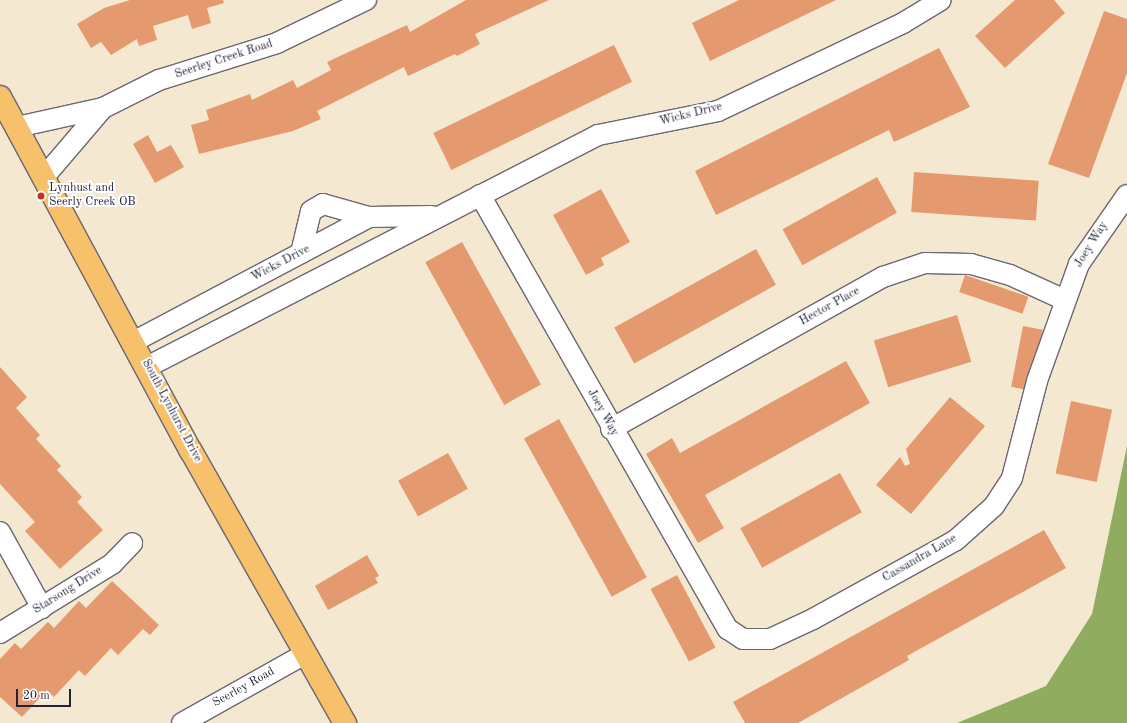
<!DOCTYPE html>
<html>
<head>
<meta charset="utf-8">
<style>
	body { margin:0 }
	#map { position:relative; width:1127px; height:723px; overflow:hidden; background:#f5e8d1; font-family:"Old Standard TT",serif }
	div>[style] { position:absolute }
	.forest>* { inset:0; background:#90ac5f }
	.building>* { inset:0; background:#e5996f; transform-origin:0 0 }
	.roads { filter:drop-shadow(1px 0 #6c6770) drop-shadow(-1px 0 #6c6770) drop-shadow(0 1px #6c6770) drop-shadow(0 -1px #6c6770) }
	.minor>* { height:20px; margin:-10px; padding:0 10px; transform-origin:10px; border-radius:10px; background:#fff }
	.major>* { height:22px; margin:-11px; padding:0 11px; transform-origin:11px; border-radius:11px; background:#f7c06b }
	.dots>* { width:11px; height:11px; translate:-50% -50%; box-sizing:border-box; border:2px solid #fff; border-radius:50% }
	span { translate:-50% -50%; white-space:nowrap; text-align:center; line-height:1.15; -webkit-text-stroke:4px #fff; paint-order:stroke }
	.street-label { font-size:12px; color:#22223b }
	.poi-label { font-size:12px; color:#22223b }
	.left { translate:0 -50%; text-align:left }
	.scale { position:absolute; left:16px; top:689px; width:55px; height:18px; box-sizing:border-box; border:2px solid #22223b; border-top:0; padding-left:5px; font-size:12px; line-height:14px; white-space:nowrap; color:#22223b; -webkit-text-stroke:3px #fff; paint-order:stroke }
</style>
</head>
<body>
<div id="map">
	<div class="forest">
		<i style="clip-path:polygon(1127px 446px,1127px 723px,957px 723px,1046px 686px,1092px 614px)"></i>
	</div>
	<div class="building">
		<i style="clip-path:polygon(130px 0,223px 0,224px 3px,207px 8px,211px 23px,192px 29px,188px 15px,153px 26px,157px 40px,139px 46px,137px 39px,111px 55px,101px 42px,91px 48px,77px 24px,104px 8px)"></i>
		<i style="clip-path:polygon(466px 0,549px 0,475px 34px,480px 44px,457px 56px,455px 54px,408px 76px,404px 67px,317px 111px,321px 119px,293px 131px,199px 154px,191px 125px,209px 120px,206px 110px,250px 94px,252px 100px,293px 80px,297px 88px,331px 70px,327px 62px,407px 25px,410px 32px)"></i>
		<i style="clip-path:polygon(739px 0,836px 0,710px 61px,692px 23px)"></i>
		<i style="clip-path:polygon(1015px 0,1054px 0,1065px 13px,1005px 68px,975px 36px)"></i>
		<i style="clip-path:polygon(1104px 11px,1127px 19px,1127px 73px,1089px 178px,1048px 164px)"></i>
		<i style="left:614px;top:45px;width:41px;height:201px;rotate:64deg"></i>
		<i style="clip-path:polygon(939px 48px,970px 107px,894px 142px,889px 130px,716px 215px,695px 171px)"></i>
		<i style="clip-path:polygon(148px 135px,157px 152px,171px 145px,184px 167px,155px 183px,133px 144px)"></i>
		<i style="left:914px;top:172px;width:125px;height:40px;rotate:4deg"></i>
		<i style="left:877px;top:177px;width:41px;height:108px;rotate:61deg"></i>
		<i style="clip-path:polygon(601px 189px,630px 242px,601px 258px,604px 265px,586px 275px,553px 215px)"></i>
		<i style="left:462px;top:242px;width:163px;height:42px;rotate:61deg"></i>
		<i style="left:756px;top:249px;width:41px;height:162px;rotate:61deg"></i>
		<i style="left:965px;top:275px;width:67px;height:18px;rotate:19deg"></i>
		<i style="left:957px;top:315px;width:49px;height:87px;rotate:73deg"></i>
		<i style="left:1023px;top:326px;width:20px;height:62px;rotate:11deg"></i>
		<i style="clip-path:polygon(846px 361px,870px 403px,705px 495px,724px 528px,698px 543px,646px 454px,672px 438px,680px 453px)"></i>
		<i style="clip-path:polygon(0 367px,27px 397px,16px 408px,40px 435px,36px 439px,61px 466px,57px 470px,82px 497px,77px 502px,103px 530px,60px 569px,25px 531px,35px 522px,0 484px)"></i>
		<i style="clip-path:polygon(950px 397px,985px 426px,911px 514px,876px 485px,900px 457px,905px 466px,910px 464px,906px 449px)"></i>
		<i style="left:1071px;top:401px;width:42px;height:74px;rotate:12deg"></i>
		<i style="left:559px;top:419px;width:181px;height:40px;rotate:61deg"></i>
		<i style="left:448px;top:453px;width:41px;height:57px;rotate:61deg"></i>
		<i style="left:840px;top:473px;width:45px;height:114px;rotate:61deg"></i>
		<i style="clip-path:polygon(1044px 530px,1066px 568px,907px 656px,909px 660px,798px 723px,745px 723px,733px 702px)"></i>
		<i style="clip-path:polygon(367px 555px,379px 576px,375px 578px,378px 583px,328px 610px,315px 586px)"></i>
		<i style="left:677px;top:575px;width:82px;height:30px;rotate:62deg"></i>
		<i style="clip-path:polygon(112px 581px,159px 625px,150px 635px,143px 629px,118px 655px,111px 648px,85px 676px,79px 670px,54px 697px,47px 690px,22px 717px,0 697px,0 659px,15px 643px,21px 649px,48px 622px,54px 628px,79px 601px,86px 608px)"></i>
	</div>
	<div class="roads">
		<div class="minor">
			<i style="left:17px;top:127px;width:88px;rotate:-12.5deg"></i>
			<i style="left:103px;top:108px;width:63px;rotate:-26.6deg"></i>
			<i style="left:159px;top:80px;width:124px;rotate:-17.4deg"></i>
			<i style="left:277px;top:43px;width:99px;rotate:-25.8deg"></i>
			<i style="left:44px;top:177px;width:91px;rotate:-49.5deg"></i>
			<i style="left:480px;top:195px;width:500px;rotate:60.3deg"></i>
			<i style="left:728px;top:629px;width:18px;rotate:34deg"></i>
			<i style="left:743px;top:639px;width:27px"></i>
			<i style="left:770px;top:639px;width:47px;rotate:-24.9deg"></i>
			<i style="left:813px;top:619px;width:163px;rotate:-28.9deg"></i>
			<i style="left:956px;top:540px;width:51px;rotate:-41.8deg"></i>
			<i style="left:994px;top:506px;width:33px;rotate:-57deg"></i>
			<i style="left:1012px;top:478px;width:100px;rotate:-75.5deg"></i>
			<i style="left:1037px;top:381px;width:124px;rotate:-70.3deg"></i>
			<i style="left:1079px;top:264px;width:84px;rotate:-55.2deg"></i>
			<i style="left:301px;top:253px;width:43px;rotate:-76.6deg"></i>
			<i style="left:311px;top:211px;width:14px;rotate:-30deg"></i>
			<i style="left:323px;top:204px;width:48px;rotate:15.8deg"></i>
			<i style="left:133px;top:342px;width:267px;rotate:-27.9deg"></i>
			<i style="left:369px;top:217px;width:63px;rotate:-0.9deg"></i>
			<i style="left:147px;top:367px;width:507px;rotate:-27.22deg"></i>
			<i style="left:598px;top:135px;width:122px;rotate:-11.3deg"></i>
			<i style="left:718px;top:111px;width:205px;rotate:-25.4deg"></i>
			<i style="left:903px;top:23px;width:44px;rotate:-31.2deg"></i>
			<i style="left:611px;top:429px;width:312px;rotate:-29.2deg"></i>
			<i style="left:883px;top:277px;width:44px;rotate:-18.4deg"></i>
			<i style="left:925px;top:263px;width:46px;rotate:1.2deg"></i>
			<i style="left:971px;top:264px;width:41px;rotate:15.8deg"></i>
			<i style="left:1010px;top:275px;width:60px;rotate:24.4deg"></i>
			<i style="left:0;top:532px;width:87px;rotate:61.1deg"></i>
			<i style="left:0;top:633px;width:132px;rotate:-31.6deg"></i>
			<i style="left:112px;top:564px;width:29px;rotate:-46deg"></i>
			<i style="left:182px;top:723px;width:141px;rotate:-29.3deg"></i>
		</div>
		<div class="major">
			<i style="left:0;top:97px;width:402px;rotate:61.7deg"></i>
			<i style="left:191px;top:451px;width:313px;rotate:60.5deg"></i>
		</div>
	</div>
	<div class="dots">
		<i style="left:41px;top:196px;background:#c8321e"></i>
	</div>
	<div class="street-label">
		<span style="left:224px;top:60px;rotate:-18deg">Seerley Creek Road</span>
		<span style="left:691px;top:115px;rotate:-14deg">Wicks Drive</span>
		<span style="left:1092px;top:245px;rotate:-58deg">Joey Way</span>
		<span style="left:281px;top:264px;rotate:-28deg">Wicks Drive</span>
		<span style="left:830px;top:307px;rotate:-29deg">Hector Place</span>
		<span style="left:171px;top:411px;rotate:62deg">South Lynhurst Drive</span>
		<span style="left:602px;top:413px;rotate:61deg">Joey Way</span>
		<span style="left:920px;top:559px;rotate:-30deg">Cassandra Lane</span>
		<span style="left:68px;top:591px;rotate:-32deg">Starsong Drive</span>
		<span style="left:244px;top:688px;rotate:-29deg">Seerley Road</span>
	</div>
	<div class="poi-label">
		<span class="left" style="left:49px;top:196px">Lynhust and<br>Seerly Creek OB</span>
	</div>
	<div class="scale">20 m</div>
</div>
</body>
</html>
